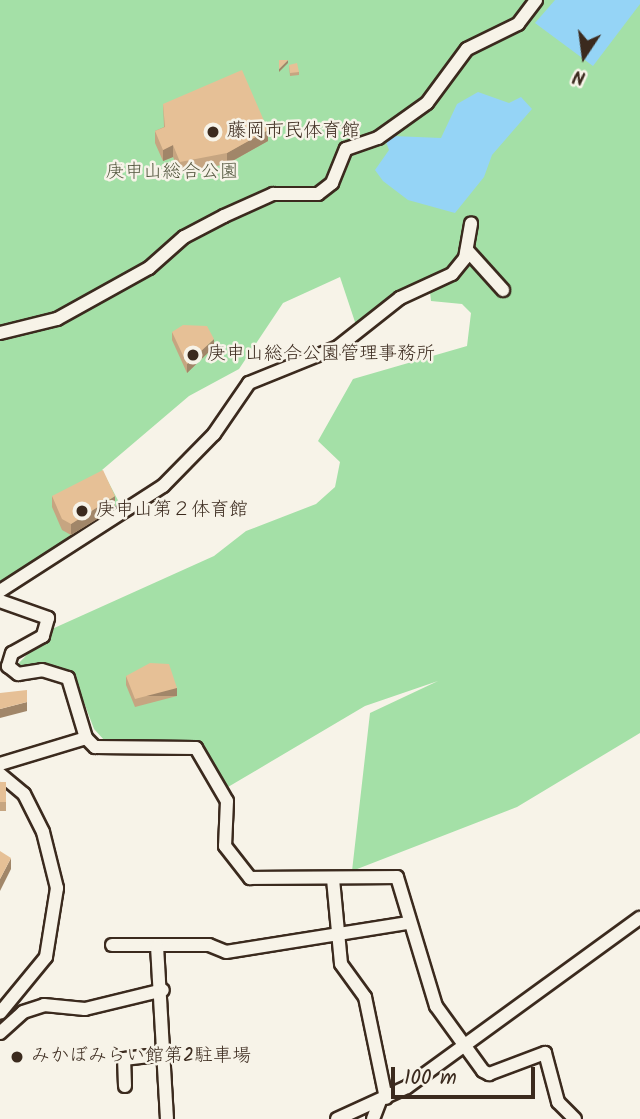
<!DOCTYPE html>
<html>
<head>
<meta charset="utf-8">
<style>
	body { margin:0 }
	#map { position:relative; width:640px; height:1119px; overflow:hidden; background:#f7f3e8; font-family:Kalam,"Klee One",sans-serif }
	div>[style] { position:absolute }
	.green>* { inset:0; background:#a4e0a7 }
	.water>* { inset:0; background:#95d4f6 }
	.roads { filter:drop-shadow(2px 0 #3b2a1e) drop-shadow(-2px 0 #3b2a1e) drop-shadow(0 2px #3b2a1e) drop-shadow(0 -2px #3b2a1e) }
	.minor>* { height:12px; margin:-6px; padding:0 6px; transform-origin:6px; border-radius:6px; background:#f7f3e8 }
	.wall>* { inset:0; background:#c6a581; transform-origin:0 0 }
	.shaded-wall>* { inset:0; background:#a18669; transform-origin:0 0 }
	.building>* { inset:0; background:#e6c096; transform-origin:0 0 }
	.dots>* { width:19px; height:19px; translate:-50% -50%; box-sizing:border-box; border:4px solid #f7f3e8; border-radius:50% }
	span { translate:-50% -50%; white-space:nowrap; text-align:center; line-height:1.15; -webkit-text-stroke:5px #f7f3e8; paint-order:stroke }
	.poi-label { font-size:19px; color:#3b2a1e }
	.left { translate:0 -50%; text-align:left }
	.park-label { font-size:19px; color:#555840 }
	.north { position:absolute; left:549px; top:21px; width:70px; height:70px; -webkit-text-stroke:5px #f7f3e8; paint-order:stroke; rotate:193deg; font-size:19px; font-weight:700; line-height:28px; text-align:center; color:#3b2a1e }
	.north::after { content:''; display:block; margin:auto; width:24px; height:32px; background:#3b2a1e; clip-path:polygon(50% 0,100% 100%,50% 72%,0 100%) }
	.scale { position:absolute; left:391px; top:1067px; width:144px; height:32px; box-sizing:border-box; border:4px solid #3b2a1e; border-top:0; padding-left:9px; font-size:21px; line-height:24px; white-space:nowrap; color:#3b2a1e; -webkit-text-stroke:5px #f7f3e8; paint-order:stroke }
</style>
</head>
<body>
<div id="map">
	<div class="green">
		<i style="clip-path:polygon(0 0,640px 0,640px 733px,517px 807px,352px 871px,370px 713px,438px 681px,365px 706px,228px 787px,206px 749px,185px 741px,105px 741px,94px 729px,74px 676px,42px 664px,16px 666px,52px 629px,214px 556px,246px 531px,316px 504px,335px 487px,340px 462px,318px 441px,353px 379px,467px 346px,471px 313px,462px 304px,431px 301px,430px 292px,400px 293px,357px 328px,340px 277px,283px 303px,239px 369px,189px 396px,102px 470px,121px 506px,0 588px)"></i>
	</div>
	<div class="water">
		<i style="clip-path:polygon(555px 0,640px 0,640px 4px,593px 66px,535px 23px)"></i>
		<i style="clip-path:polygon(478px 92px,509px 103px,521px 97px,532px 109px,492px 155px,484px 177px,455px 213px,408px 200px,383px 181px,375px 170px,389px 150px,386px 142px,393px 136px,441px 138px,457px 104px)"></i>
	</div>
	<div class="roads">
		<div class="minor">
			<i style="left:467px;top:250px;width:54px;rotate:48deg"></i>
			<i style="left:0;top:333px;width:59px;rotate:-13.8deg"></i>
			<i style="left:57px;top:319px;width:105px;rotate:-29deg"></i>
			<i style="left:149px;top:268px;width:47px;rotate:-41.5deg"></i>
			<i style="left:184px;top:237px;width:45px;rotate:-27.7deg"></i>
			<i style="left:224px;top:216px;width:54px;rotate:-24.2deg"></i>
			<i style="left:273px;top:194px;width:45px"></i>
			<i style="left:318px;top:194px;width:18px;rotate:-38deg"></i>
			<i style="left:332px;top:183px;width:37px;rotate:-68deg"></i>
			<i style="left:346px;top:149px;width:34px;rotate:-19deg"></i>
			<i style="left:378px;top:138px;width:60px;rotate:-35.5deg"></i>
			<i style="left:427px;top:103px;width:67px;rotate:-53.5deg"></i>
			<i style="left:467px;top:49px;width:57px;rotate:-26.1deg"></i>
			<i style="left:518px;top:24px;width:30px;rotate:-53deg"></i>
			<i style="left:0;top:591px;width:194px;rotate:-32.8deg"></i>
			<i style="left:163px;top:486px;width:73px;rotate:-45.6deg"></i>
			<i style="left:214px;top:434px;width:62px;rotate:-55.5deg"></i>
			<i style="left:249px;top:383px;width:96px;rotate:-22deg"></i>
			<i style="left:338px;top:347px;width:79px;rotate:-38.3deg"></i>
			<i style="left:400px;top:298px;width:57px;rotate:-24.8deg"></i>
			<i style="left:452px;top:274px;width:21px;rotate:-51deg"></i>
			<i style="left:465px;top:258px;width:35px;rotate:-80deg"></i>
			<i style="left:0;top:601px;width:51px;rotate:19.5deg"></i>
			<i style="left:48px;top:618px;width:19px;rotate:106deg"></i>
			<i style="left:43px;top:636px;width:35px;rotate:151deg"></i>
			<i style="left:12px;top:653px;width:14px;rotate:107deg"></i>
			<i style="left:8px;top:666px;width:13px;rotate:39deg"></i>
			<i style="left:18px;top:674px;width:24px;rotate:-9deg"></i>
			<i style="left:42px;top:670px;width:27px;rotate:17deg"></i>
			<i style="left:68px;top:678px;width:63px;rotate:73.3deg"></i>
			<i style="left:86px;top:738px;width:13px;rotate:45deg"></i>
			<i style="left:95px;top:747px;width:101px;rotate:0.6deg"></i>
			<i style="left:196px;top:748px;width:61px;rotate:59.7deg"></i>
			<i style="left:227px;top:801px;width:45px;rotate:92.5deg"></i>
			<i style="left:225px;top:846px;width:41px;rotate:52deg"></i>
			<i style="left:250px;top:878px;width:147px;rotate:-0.4deg"></i>
			<i style="left:397px;top:877px;width:135px;rotate:73.2deg"></i>
			<i style="left:436px;top:1006px;width:80px;rotate:54.1deg"></i>
			<i style="left:483px;top:1071px;width:7px;rotate:27deg"></i>
			<i style="left:489px;top:1074px;width:60px;rotate:-20.6deg"></i>
			<i style="left:545px;top:1053px;width:51px;rotate:75.1deg"></i>
			<i style="left:558px;top:1102px;width:24px;rotate:45deg"></i>
			<i style="left:0;top:764px;width:90px;rotate:-16.8deg"></i>
			<i style="left:0;top:774px;width:31px;rotate:40deg"></i>
			<i style="left:24px;top:794px;width:42px;rotate:63.4deg"></i>
			<i style="left:43px;top:832px;width:58px;rotate:76deg"></i>
			<i style="left:57px;top:888px;width:70px;rotate:99.1deg"></i>
			<i style="left:46px;top:957px;width:72px;rotate:129.4deg"></i>
			<i style="left:333px;top:879px;width:85px;rotate:84.6deg"></i>
			<i style="left:341px;top:964px;width:41px;rotate:54deg"></i>
			<i style="left:365px;top:997px;width:103px;rotate:78.3deg"></i>
			<i style="left:112px;top:945px;width:97px"></i>
			<i style="left:209px;top:945px;width:18px;rotate:22deg"></i>
			<i style="left:226px;top:952px;width:183px;rotate:-9.1deg"></i>
			<i style="left:157px;top:946px;width:173px;rotate:86.7deg"></i>
			<i style="left:0;top:1033px;width:31px;rotate:-42deg"></i>
			<i style="left:23px;top:1012px;width:22px;rotate:-18deg"></i>
			<i style="left:44px;top:1005px;width:41px;rotate:5.6deg"></i>
			<i style="left:85px;top:1009px;width:80px;rotate:-13.7deg"></i>
			<i style="left:125px;top:1086px;width:27px;rotate:-92deg"></i>
			<i style="left:124px;top:1059px;width:42px;rotate:-6.8deg"></i>
			<i style="left:337px;top:1119px;width:77px;rotate:-24.6deg"></i>
			<i style="left:407px;top:1087px;width:288px;rotate:-36deg"></i>
			<i style="left:373px;top:1119px;width:19px;rotate:-69deg"></i>
		</div>
	</div>
	<div class="wall">
		<i style="clip-path:polygon(289px 65px,299px 72px,299px 75px,290px 76px)"></i>
		<i style="clip-path:polygon(163px 104px,268px 141px,227px 164px,180px 173px,173px 157px,163px 161px,155px 143px,155px 131px,164px 127px)"></i>
		<i style="clip-path:polygon(172px 332px,214px 347px,187px 373px,172px 340px)"></i>
		<i style="clip-path:polygon(52px 496px,115px 508px,71px 535px,62px 530px,52px 507px)"></i>
		<i style="clip-path:polygon(126px 676px,177px 696px,135px 707px,126px 685px)"></i>
		<i style="left:0;top:782px;width:6px;height:29px"></i>
	</div>
	<div class="shaded-wall">
		<i style="clip-path:polygon(288px 60px,288px 63px,279px 72px,279px 69px)"></i>
		<i style="clip-path:polygon(268px 130px,268px 141px,227px 164px,227px 153px)"></i>
		<i style="clip-path:polygon(173px 145px,173px 157px,163px 161px,163px 150px)"></i>
		<i style="clip-path:polygon(214px 339px,214px 347px,187px 373px,187px 364px)"></i>
		<i style="clip-path:polygon(115px 496px,115px 508px,71px 535px,71px 524px)"></i>
		<i style="left:177px;top:688px;width:8px;height:43px;rotate:90deg"></i>
		<i style="clip-path:polygon(27px 702px,27px 711px,0 718px,0 709px)"></i>
		<i style="clip-path:polygon(11px 858px,11px 869px,0 891px,0 879px)"></i>
	</div>
	<div class="building">
		<i style="clip-path:polygon(279px 60px,288px 60px,279px 69px)"></i>
		<i style="clip-path:polygon(297px 63px,299px 72px,290px 73px,289px 65px)"></i>
		<i style="clip-path:polygon(242px 70px,268px 130px,227px 153px,180px 162px,173px 145px,163px 150px,155px 131px,165px 127px,163px 104px)"></i>
		<i style="clip-path:polygon(183px 325px,207px 326px,214px 339px,187px 364px,172px 332px)"></i>
		<i style="clip-path:polygon(103px 470px,115px 496px,71px 524px,62px 519px,52px 496px)"></i>
		<i style="clip-path:polygon(150px 663px,169px 664px,177px 688px,135px 699px,126px 676px)"></i>
		<i style="clip-path:polygon(27px 690px,27px 702px,0 709px,0 693px)"></i>
		<i style="left:0;top:782px;width:6px;height:20px"></i>
		<i style="clip-path:polygon(0 851px,11px 858px,0 879px)"></i>
	</div>
	<div class="dots">
		<i style="left:213px;top:132px;background:#3b2a1e"></i>
		<i style="left:193px;top:355px;background:#3b2a1e"></i>
		<i style="left:82px;top:511px;background:#3b2a1e"></i>
		<i style="left:17px;top:1057px;background:#3b2a1e"></i>
	</div>
	<div class="poi-label">
		<span class="left" style="left:227px;top:132px">藤岡市民体育館</span>
		<span class="left" style="left:207px;top:355px">庚申山総合公園管理事務所</span>
		<span class="left" style="left:96px;top:511px">庚申山第２体育館</span>
		<span class="left" style="left:31px;top:1057px">みかぼみらい館第2駐車場</span>
	</div>
	<div class="park-label">
		<span style="left:172px;top:173px">庚申山総合公園</span>
	</div>
	<div class="north">N</div>
	<div class="scale">100 m</div>
</div>
</body>
</html>
